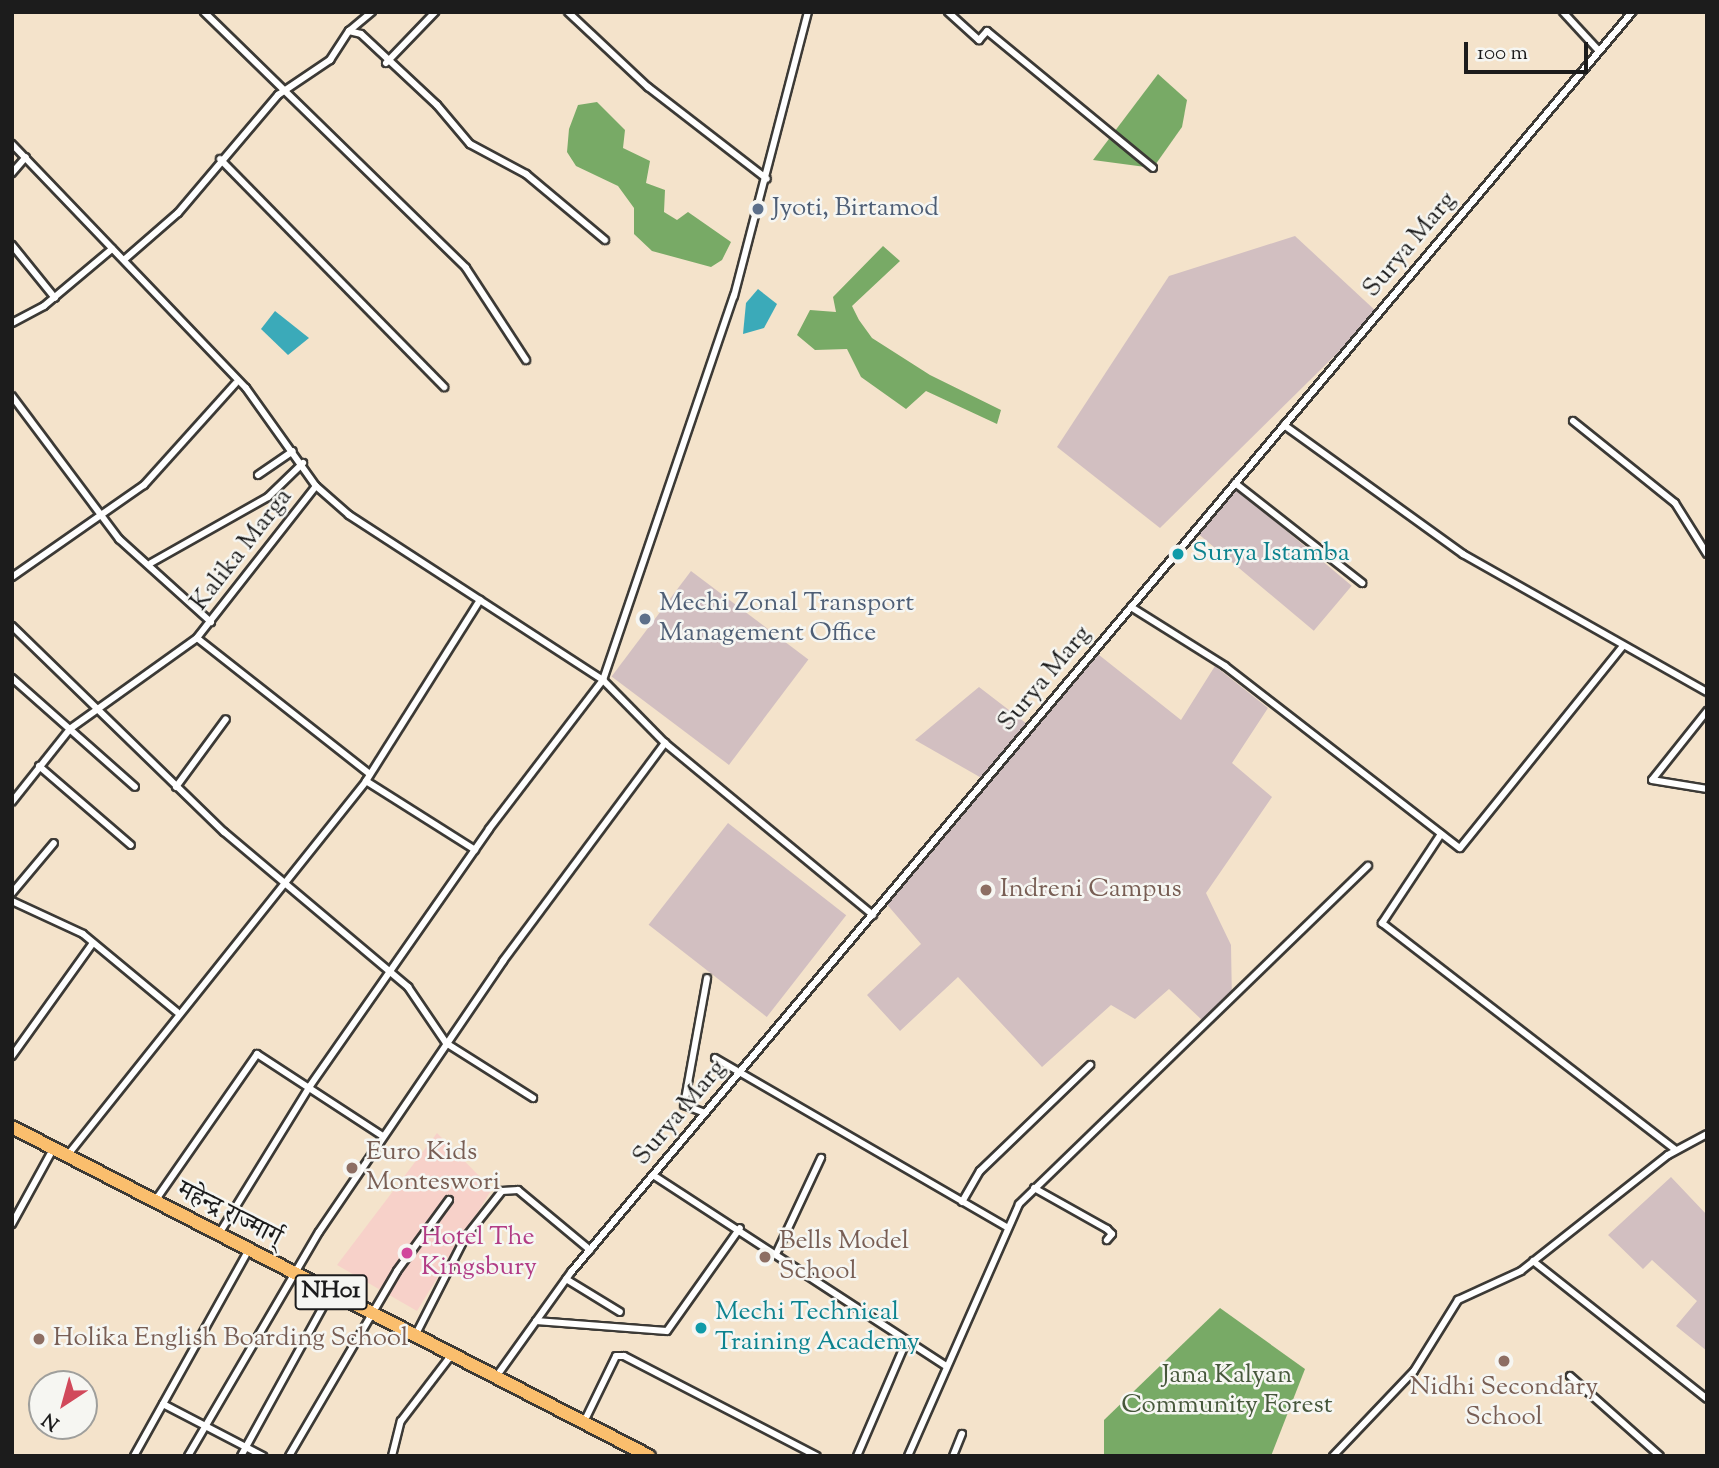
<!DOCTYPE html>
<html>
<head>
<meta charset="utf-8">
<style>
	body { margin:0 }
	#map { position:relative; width:1719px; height:1468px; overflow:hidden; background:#f4e3cb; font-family:"Sorts Mill Goudy","Noto Serif Devanagari",serif }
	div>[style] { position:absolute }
	.built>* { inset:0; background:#f7d1c9 }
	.industrial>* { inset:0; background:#d2bfc1; transform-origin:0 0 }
	.forest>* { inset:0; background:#78aa66 }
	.water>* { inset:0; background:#3baab9 }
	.roads { filter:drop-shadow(2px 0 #3c3a36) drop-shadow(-2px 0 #3c3a36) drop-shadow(0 2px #3c3a36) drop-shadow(0 -2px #3c3a36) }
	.street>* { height:6px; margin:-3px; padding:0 3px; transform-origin:3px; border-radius:3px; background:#fff }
	.highway>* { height:12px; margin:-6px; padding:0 6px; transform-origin:6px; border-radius:6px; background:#fabe6d }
	.dots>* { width:19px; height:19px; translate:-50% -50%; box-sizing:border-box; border:4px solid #f6f6f2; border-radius:50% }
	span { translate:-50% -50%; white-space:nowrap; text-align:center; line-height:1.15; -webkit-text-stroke:5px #f6f6f2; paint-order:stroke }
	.shield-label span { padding:2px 5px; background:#f6f6f2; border:2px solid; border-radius:5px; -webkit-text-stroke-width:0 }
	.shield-label { font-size:24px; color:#1c1c1c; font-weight:700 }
	.service-label { font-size:26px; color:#4e5e75 }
	.left { translate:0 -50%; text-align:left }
	.street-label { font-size:26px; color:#1c1c1c }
	.culture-label { font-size:26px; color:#0d838f }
	.education-label { font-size:26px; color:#785e54 }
	.hotel-label { font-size:26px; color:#b23c85 }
	.park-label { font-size:26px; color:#46573b }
	.frame { position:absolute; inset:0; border:14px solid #1c1c1c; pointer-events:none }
	.north { position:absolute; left:28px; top:1370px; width:70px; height:70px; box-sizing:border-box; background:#f6f6f2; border:2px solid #9f9f9c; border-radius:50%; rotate:216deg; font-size:19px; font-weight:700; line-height:28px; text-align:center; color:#1c1c1c }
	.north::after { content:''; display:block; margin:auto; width:24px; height:32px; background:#d1495b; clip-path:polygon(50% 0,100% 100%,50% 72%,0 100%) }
	.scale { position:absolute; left:1464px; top:42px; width:124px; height:32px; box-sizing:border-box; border:4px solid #1c1c1c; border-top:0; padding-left:9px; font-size:21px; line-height:24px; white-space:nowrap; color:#1c1c1c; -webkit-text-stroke:5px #f6f6f2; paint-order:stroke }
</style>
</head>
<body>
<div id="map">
	<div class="built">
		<i style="clip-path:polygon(437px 1133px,492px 1189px,417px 1311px,337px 1265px)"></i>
	</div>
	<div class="industrial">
		<i style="clip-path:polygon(1295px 236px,1378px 313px,1160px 528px,1057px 447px,1169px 276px)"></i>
		<i style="left:1233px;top:486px;width:155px;height:59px;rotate:40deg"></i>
		<i style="left:691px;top:571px;width:147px;height:132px;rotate:37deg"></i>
		<i style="clip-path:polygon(1094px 651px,1181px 720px,1215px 666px,1268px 708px,1232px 763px,1272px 797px,1206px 893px,1231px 945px,1232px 1003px,1203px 1021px,1169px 989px,1135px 1019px,1111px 1005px,1042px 1067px,958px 977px,900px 1031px,867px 995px,921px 944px,884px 901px,985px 780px,915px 740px,979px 687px,1031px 727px)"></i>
		<i style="left:728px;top:823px;width:150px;height:129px;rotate:38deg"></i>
		<i style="clip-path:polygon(1671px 1177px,1707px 1215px,1707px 1351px,1676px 1326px,1697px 1301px,1652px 1260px,1643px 1269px,1608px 1235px)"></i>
	</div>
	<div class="forest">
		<i style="clip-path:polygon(1158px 74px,1187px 100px,1182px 127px,1153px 168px,1093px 160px)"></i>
		<i style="clip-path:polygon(597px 102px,625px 130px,623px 148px,650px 161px,646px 183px,665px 190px,664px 212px,677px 220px,688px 212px,731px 242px,722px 260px,711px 267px,652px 251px,634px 234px,634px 208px,618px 186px,576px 166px,567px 152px,569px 129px,578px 105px)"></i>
		<i style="clip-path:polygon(883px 246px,900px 261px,852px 306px,859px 320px,872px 338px,930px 375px,1001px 410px,997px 424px,926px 391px,906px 409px,861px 377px,847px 349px,815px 350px,797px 335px,810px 310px,836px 312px,833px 297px)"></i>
		<i style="clip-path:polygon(1220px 1308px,1305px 1369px,1271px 1456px,1104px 1456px,1104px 1420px)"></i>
	</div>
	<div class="water">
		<i style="clip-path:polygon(758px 289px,777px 304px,764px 328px,743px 334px,746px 303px)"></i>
		<i style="clip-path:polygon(275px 311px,309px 338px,288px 355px,261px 329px)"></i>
	</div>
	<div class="roads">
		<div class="street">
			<i style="left:204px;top:12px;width:366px;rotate:44.3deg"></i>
			<i style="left:466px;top:268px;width:110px;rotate:56.9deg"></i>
			<i style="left:568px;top:12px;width:110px;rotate:43.2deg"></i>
			<i style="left:648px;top:87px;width:150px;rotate:37.7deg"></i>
			<i style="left:948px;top:12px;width:42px;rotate:42.1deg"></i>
			<i style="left:979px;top:40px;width:12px;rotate:-48deg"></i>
			<i style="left:987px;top:31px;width:215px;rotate:39.5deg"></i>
			<i style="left:1563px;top:12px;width:53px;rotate:47.3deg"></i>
			<i style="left:349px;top:31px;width:30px;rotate:-40deg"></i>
			<i style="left:386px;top:63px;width:71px;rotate:-46.1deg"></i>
			<i style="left:12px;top:144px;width:338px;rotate:46.2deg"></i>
			<i style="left:246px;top:388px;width:120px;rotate:54.5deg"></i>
			<i style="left:316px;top:486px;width:193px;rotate:128.1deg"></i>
			<i style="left:197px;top:638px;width:156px;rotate:144.4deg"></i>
			<i style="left:70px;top:729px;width:93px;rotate:128.5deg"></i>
			<i style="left:220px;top:159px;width:320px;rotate:45.5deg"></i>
			<i style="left:12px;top:173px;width:21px;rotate:-49deg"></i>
			<i style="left:12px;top:245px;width:68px;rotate:50.9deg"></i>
			<i style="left:125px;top:259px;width:70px;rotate:-41deg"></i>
			<i style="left:178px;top:213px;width:155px;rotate:-49.7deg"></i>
			<i style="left:278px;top:95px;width:63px;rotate:-33.9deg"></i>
			<i style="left:330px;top:60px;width:35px;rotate:-57deg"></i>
			<i style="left:349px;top:31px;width:12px;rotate:14deg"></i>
			<i style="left:361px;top:34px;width:104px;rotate:43.1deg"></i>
			<i style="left:437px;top:105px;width:51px;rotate:49.8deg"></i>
			<i style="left:470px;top:144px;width:64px;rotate:28.2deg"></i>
			<i style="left:526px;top:174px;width:103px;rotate:39.9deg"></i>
			<i style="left:12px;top:323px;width:36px;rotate:-28deg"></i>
			<i style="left:44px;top:306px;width:89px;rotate:-40deg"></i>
			<i style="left:12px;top:396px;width:179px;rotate:53.2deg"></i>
			<i style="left:119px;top:539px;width:124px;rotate:42.1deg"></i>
			<i style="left:1573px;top:421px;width:131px;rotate:38.8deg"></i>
			<i style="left:1675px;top:503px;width:60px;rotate:57.9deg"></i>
			<i style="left:1284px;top:425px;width:221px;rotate:35.8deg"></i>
			<i style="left:1463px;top:554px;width:280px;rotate:29.5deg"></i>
			<i style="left:258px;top:475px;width:42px;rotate:-34.4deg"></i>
			<i style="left:1235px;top:483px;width:162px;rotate:38.2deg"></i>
			<i style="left:316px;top:486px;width:44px;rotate:41.3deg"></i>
			<i style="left:349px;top:515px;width:303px;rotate:33deg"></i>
			<i style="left:603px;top:680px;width:88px;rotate:45.5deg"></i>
			<i style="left:665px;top:743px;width:270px;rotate:39.6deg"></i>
			<i style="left:151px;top:563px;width:134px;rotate:-29.4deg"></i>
			<i style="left:268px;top:497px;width:49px;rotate:-44.2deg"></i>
			<i style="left:12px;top:577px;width:161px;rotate:-34.9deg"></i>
			<i style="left:144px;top:485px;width:137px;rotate:-48deg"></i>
			<i style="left:1131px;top:607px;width:111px;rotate:32.1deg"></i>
			<i style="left:1225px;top:666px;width:297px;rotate:37.8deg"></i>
			<i style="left:1460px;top:848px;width:258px;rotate:-51.1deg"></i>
			<i style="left:12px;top:626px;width:296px;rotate:44.2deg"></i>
			<i style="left:224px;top:832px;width:241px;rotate:40.1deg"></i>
			<i style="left:408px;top:987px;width:68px;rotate:55.8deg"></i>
			<i style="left:446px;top:1043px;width:103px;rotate:32.3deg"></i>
			<i style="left:197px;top:638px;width:220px;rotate:38.2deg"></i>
			<i style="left:12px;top:678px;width:164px;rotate:41.5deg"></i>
			<i style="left:1707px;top:711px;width:88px;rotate:128.6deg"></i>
			<i style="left:1652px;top:780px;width:56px;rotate:9.3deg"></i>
			<i style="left:39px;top:766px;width:121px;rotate:40.7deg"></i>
			<i style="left:366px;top:781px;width:129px;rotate:32.3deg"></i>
			<i style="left:176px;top:787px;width:84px;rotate:-53.7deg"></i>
			<i style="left:1441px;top:834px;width:107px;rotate:123.5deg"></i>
			<i style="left:1382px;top:923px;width:371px;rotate:37.7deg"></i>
			<i style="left:12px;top:893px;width:65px;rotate:-50deg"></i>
			<i style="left:12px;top:901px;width:78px;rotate:24.9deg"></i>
			<i style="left:83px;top:934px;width:122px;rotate:39.7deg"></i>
			<i style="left:12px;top:1056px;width:139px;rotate:-54.4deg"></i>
			<i style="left:715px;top:1058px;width:337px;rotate:30.1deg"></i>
			<i style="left:705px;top:1113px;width:22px;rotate:-159deg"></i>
			<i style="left:684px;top:1105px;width:129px;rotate:-79.7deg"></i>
			<i style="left:67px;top:1156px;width:480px;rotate:-51.4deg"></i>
			<i style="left:366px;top:781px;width:214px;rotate:-57.8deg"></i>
			<i style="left:653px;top:1175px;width:350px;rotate:33.1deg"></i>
			<i style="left:1034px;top:1188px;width:84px;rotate:29.3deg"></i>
			<i style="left:1107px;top:1229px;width:7px;rotate:45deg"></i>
			<i style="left:1112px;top:1234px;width:8px;rotate:130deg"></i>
			<i style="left:155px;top:1201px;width:179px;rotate:-55.2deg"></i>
			<i style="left:257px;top:1054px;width:150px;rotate:33.1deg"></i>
			<i style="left:962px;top:1202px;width:36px;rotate:-60deg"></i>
			<i style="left:980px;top:1171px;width:153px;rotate:-43.9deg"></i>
			<i style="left:12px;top:1224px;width:85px;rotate:-61.3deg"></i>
			<i style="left:219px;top:1234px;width:174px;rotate:-58.4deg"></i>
			<i style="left:310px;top:1086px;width:313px;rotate:-55.1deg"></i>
			<i style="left:489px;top:829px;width:188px;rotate:-52.6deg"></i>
			<i style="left:603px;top:680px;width:406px;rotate:-71.2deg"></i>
			<i style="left:734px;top:296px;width:293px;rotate:-75.4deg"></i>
			<i style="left:777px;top:1252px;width:104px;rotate:-64.9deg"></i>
			<i style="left:1533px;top:1261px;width:222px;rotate:38.4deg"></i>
			<i style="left:566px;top:1279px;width:63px;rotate:31.4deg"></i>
			<i style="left:536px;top:1321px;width:131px;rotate:4.4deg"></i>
			<i style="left:667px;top:1331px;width:126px;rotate:-54.7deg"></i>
			<i style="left:415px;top:1336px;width:110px;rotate:-63deg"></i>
			<i style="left:465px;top:1238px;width:60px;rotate:-51.8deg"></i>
			<i style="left:502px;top:1191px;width:16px;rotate:-4deg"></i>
			<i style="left:518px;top:1190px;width:94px;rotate:39.8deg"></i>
			<i style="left:1570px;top:1376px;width:120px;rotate:41.6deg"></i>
			<i style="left:496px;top:1377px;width:130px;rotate:-54.4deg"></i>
			<i style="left:572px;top:1271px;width:1646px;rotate:-49.9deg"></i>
			<i style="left:163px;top:1404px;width:113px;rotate:27.5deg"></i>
			<i style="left:584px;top:1422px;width:73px;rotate:-64.1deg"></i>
			<i style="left:616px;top:1356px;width:8px"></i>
			<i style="left:624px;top:1356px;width:217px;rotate:27.4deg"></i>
			<i style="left:134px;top:1456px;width:235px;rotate:-60.9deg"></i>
			<i style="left:188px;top:1456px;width:259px;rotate:-59.7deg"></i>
			<i style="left:319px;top:1232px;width:328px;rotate:-55.8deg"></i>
			<i style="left:503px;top:961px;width:272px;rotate:-53.4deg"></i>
			<i style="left:241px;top:1456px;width:187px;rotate:-61.2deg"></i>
			<i style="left:289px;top:1456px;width:214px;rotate:-59.7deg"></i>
			<i style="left:397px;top:1271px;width:88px;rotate:-53.8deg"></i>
			<i style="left:392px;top:1456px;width:36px;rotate:-76deg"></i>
			<i style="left:401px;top:1421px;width:81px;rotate:-52.6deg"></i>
			<i style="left:857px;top:1456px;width:126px;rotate:-66.7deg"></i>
			<i style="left:908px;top:1456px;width:275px;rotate:-66.2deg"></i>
			<i style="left:1019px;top:1204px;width:486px;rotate:-44.1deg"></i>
			<i style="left:953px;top:1456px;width:24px;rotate:-68deg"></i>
			<i style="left:1333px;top:1456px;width:117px;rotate:-46.4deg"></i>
			<i style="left:1414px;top:1371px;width:84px;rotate:-58.2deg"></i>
			<i style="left:1458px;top:1300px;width:69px;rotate:-24.7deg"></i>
			<i style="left:1521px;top:1271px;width:187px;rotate:-38.3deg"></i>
			<i style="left:1668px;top:1155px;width:44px;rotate:-28.3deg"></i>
		</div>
		<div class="highway">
			<i style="left:12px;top:1127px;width:717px;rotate:27.32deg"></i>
		</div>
	</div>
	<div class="dots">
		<i style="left:758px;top:209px;background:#5c6f8a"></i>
		<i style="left:1178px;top:554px;background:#0f9aa8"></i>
		<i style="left:645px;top:619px;background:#5c6f8a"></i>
		<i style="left:986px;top:890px;background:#8d6e63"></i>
		<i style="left:352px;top:1168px;background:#8d6e63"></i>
		<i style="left:407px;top:1253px;background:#d1479c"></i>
		<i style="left:765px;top:1257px;background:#8d6e63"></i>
		<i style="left:701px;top:1328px;background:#0f9aa8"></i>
		<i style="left:39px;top:1339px;background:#8d6e63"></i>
		<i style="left:1504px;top:1361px;background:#8d6e63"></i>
	</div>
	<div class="shield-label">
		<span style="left:331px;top:1292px">NH01</span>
	</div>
	<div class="service-label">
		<span class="left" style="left:772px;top:209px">Jyoti, Birtamod</span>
		<span class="left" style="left:659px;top:619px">Mechi Zonal Transport<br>Management Office</span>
	</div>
	<div class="street-label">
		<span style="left:1410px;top:245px;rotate:-50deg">Surya Marg</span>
		<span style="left:242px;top:550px;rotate:-52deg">Kalika Marga</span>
		<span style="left:1045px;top:679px;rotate:-50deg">Surya Marg</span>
		<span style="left:680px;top:1113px;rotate:-50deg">Surya Marg</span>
		<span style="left:229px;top:1215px;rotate:27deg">महेन्द्र राज्मार्ग्</span>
	</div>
	<div class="culture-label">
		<span class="left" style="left:1192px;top:554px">Surya Istamba</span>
		<span class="left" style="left:715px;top:1328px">Mechi Technical<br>Training Academy</span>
	</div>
	<div class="education-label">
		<span class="left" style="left:1000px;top:890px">Indreni Campus</span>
		<span class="left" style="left:366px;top:1168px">Euro Kids<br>Monteswori</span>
		<span class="left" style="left:779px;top:1257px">Bells Model<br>School</span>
		<span class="left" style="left:53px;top:1339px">Holika English Boarding School</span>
		<span style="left:1504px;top:1403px">Nidhi Secondary<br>School</span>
	</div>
	<div class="hotel-label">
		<span class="left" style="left:421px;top:1253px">Hotel The<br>Kingsbury</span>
	</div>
	<div class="park-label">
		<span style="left:1227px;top:1391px">Jana Kalyan<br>Community Forest</span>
	</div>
	<div class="frame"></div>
	<div class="north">N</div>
	<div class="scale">100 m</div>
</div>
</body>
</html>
